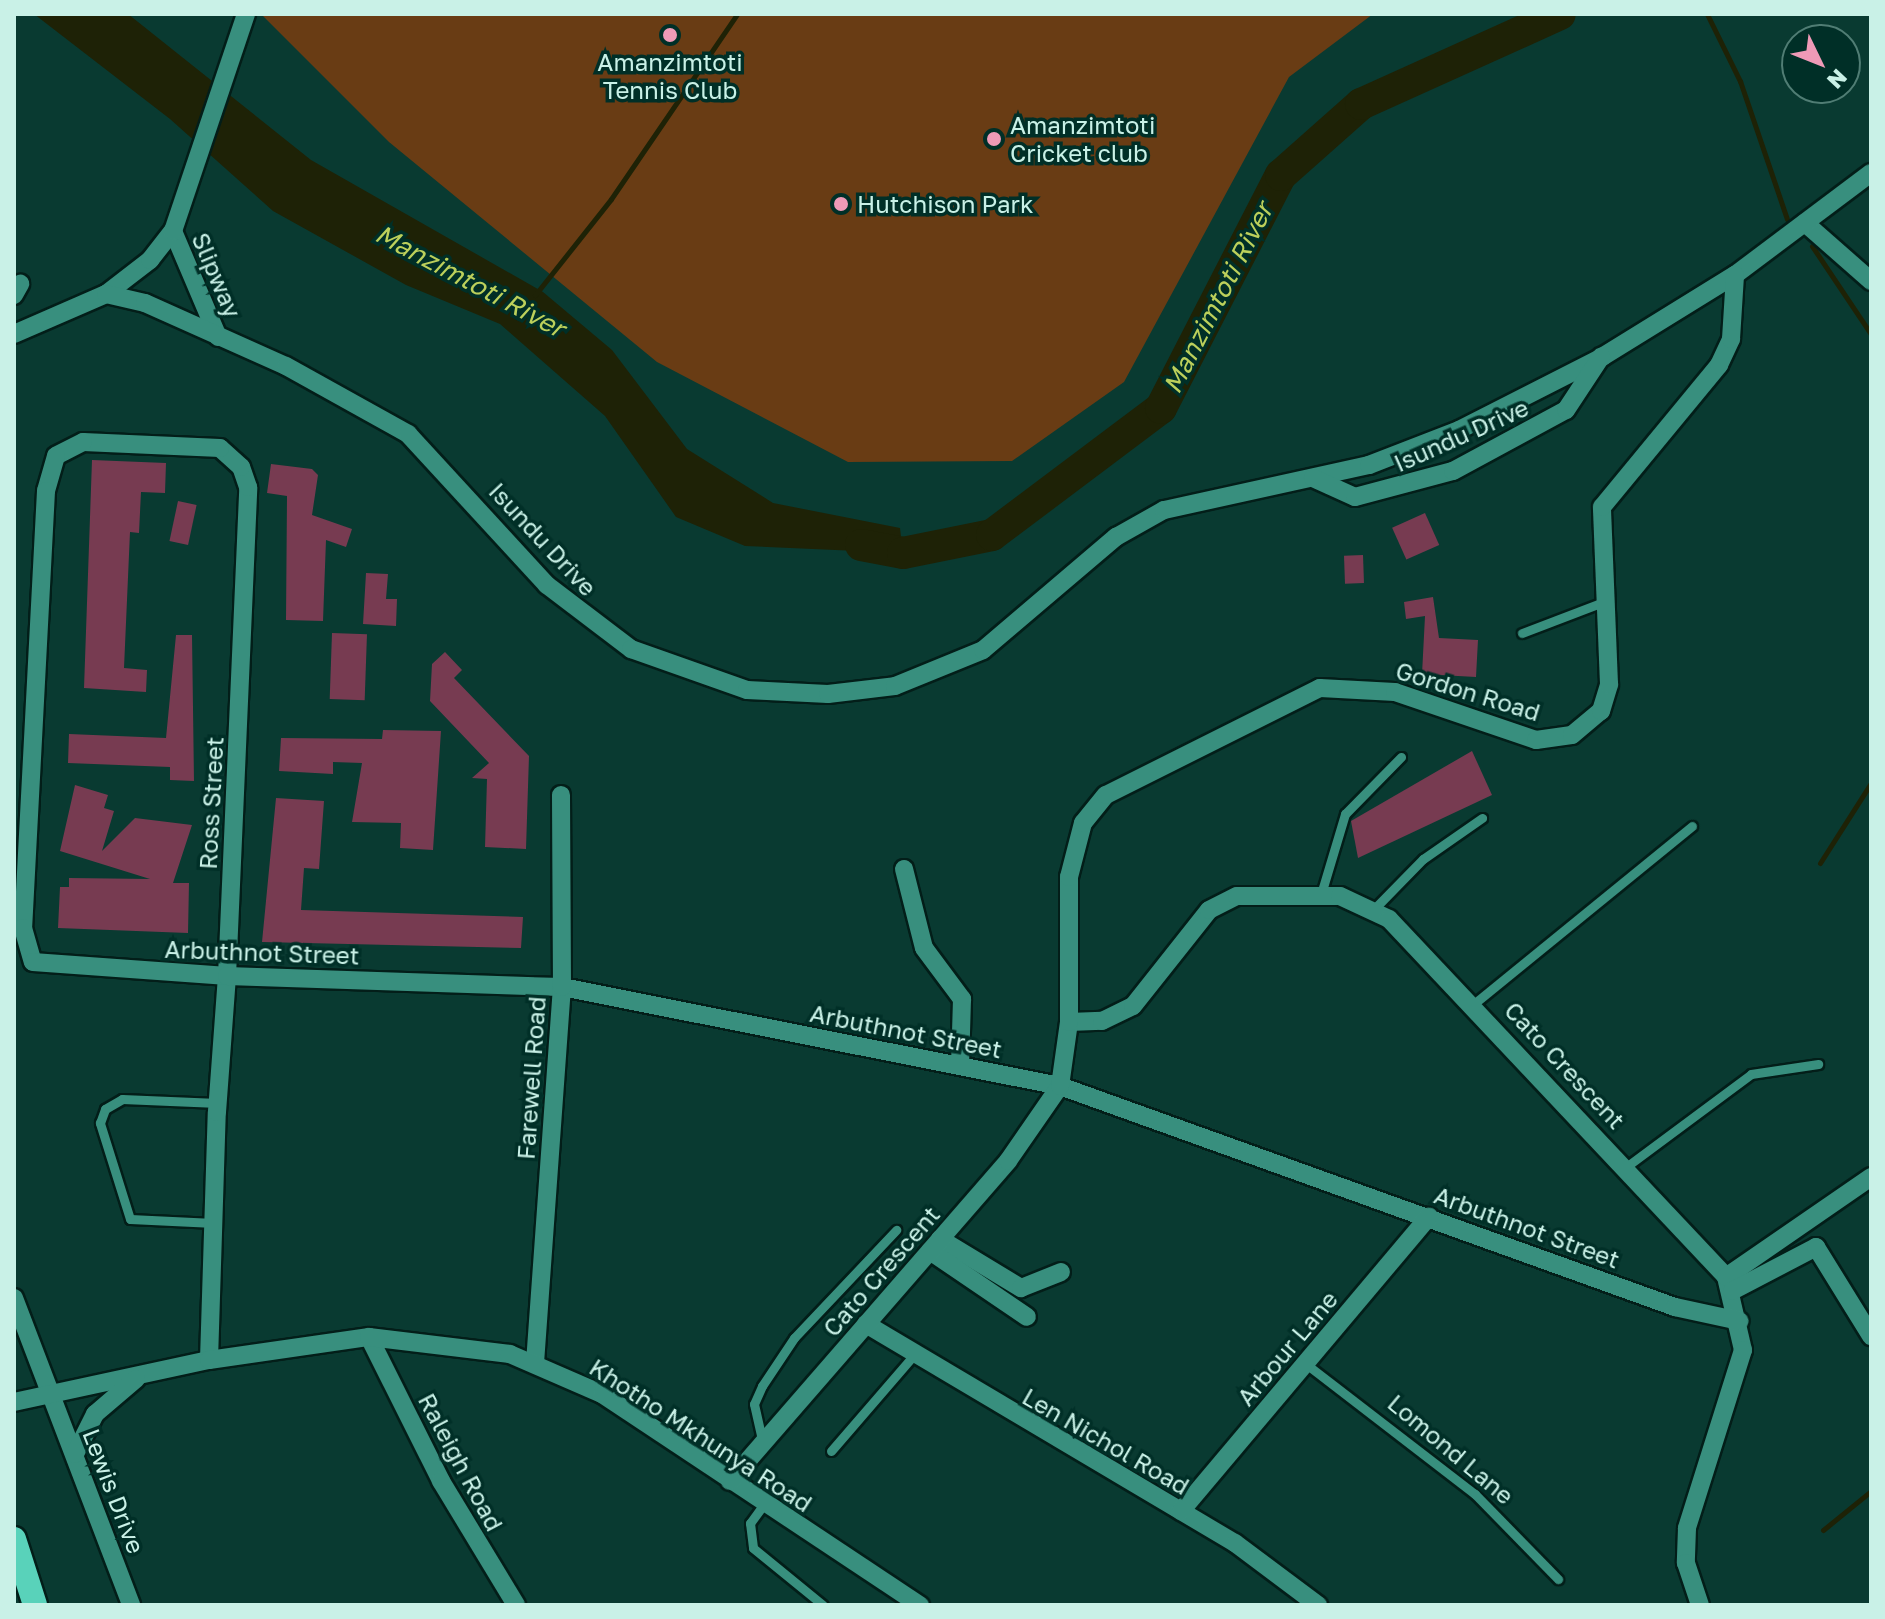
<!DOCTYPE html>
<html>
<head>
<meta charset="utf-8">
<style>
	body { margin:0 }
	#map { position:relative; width:1885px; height:1619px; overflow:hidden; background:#093a31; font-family:"Golos Text",sans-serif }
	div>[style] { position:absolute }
	.green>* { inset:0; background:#693c14 }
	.water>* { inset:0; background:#1e2206 }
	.stream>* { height:5px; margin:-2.5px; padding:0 2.5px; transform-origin:2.5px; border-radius:2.5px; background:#1e2206 }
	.river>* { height:32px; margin:-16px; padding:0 16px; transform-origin:16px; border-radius:16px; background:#1e2206 }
	.building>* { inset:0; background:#773b51; transform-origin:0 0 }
	.roads { filter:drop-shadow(2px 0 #031e19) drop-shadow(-2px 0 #031e19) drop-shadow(0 2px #031e19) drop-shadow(0 -2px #031e19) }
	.lane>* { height:9px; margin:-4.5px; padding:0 4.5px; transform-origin:4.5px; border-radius:4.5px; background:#388f7e }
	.street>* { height:18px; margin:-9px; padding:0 9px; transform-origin:9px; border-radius:9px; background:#388f7e }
	.highway>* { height:24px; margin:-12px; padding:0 12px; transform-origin:12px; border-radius:12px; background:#59d2ba }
	.dots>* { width:22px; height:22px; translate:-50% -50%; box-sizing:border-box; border:4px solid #002f27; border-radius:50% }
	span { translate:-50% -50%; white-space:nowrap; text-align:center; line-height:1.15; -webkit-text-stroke:7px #002f27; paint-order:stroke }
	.poi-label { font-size:24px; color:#c9f1e7 }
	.left { translate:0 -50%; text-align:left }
	.street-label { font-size:24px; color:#c9f1e7 }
	.water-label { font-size:26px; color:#bcd05b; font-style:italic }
	.frame { position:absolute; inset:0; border:16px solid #c9f1e7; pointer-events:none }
	.north { position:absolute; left:1781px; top:24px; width:80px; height:80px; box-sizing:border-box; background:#002f27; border:2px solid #507d74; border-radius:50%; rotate:133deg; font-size:22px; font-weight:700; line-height:32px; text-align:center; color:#c9f1e7 }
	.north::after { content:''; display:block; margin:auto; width:28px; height:36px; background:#ef9ab7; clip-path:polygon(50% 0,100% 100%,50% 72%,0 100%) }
</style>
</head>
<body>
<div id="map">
	<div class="green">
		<i style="clip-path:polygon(261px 14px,1373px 14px,1289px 77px,1124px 382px,1012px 461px,848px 462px,657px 362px,389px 142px)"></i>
	</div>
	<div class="water">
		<i style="clip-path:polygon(34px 14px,128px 14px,311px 160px,543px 292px,612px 350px,687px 449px,773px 503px,900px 528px,903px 553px,745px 546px,676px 517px,605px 416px,500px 324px,406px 285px,273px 211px,170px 119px)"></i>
	</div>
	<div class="stream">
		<i style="left:1707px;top:14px;width:75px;rotate:63.8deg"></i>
		<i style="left:1740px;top:81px;width:146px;rotate:71.2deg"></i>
		<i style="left:1812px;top:246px;width:106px;rotate:56.2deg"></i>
		<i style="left:535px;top:295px;width:122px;rotate:-51.6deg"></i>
		<i style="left:611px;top:199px;width:224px;rotate:-55.7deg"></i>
		<i style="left:1820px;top:863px;width:95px;rotate:-57.5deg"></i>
		<i style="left:1823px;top:1530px;width:62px;rotate:-39.1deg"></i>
	</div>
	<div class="river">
		<i style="left:861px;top:545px;width:43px;rotate:10.8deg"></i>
		<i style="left:903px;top:553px;width:91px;rotate:-11.4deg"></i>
		<i style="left:992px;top:535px;width:211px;rotate:-36.9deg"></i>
		<i style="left:1161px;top:408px;width:262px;rotate:-62.8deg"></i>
		<i style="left:1281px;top:175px;width:107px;rotate:-41.6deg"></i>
		<i style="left:1361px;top:104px;width:218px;rotate:-24.3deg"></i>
	</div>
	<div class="building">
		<i style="clip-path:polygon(92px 460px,166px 463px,165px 493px,141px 492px,139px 533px,130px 532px,124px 668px,147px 670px,146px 692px,84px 688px)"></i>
		<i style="clip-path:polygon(271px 464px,312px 469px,318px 475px,312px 515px,352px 529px,346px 547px,326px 540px,323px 621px,286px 620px,287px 496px,267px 493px)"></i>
		<i style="left:178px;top:501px;width:19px;height:41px;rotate:12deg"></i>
		<i style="left:1425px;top:513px;width:35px;height:36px;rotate:66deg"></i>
		<i style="left:1363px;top:555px;width:28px;height:19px;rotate:88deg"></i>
		<i style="clip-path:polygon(366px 573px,388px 574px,386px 599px,397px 599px,396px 626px,363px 624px)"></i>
		<i style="clip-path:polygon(1433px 597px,1439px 638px,1478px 640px,1476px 677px,1422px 674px,1425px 616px,1406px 619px,1404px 602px)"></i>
		<i style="left:332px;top:633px;width:35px;height:66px;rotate:2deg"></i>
		<i style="clip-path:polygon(176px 635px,192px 635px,194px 781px,170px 780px,170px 767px,68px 763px,69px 734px,166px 738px)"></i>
		<i style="clip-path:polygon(445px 652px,462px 670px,454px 678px,529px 756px,526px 849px,485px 847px,487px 779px,472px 778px,489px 763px,430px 701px,432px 664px)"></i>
		<i style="clip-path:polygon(383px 730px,441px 731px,433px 850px,400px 848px,401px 823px,352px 822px,362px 763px,333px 762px,333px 774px,279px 771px,281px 738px,382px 739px)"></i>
		<i style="clip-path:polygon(1472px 751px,1492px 795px,1358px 858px,1351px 821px)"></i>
		<i style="clip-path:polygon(75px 785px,108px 795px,104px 808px,114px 811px,102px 851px,135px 818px,192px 825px,173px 883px,189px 883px,188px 933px,58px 928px,60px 887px,69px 887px,69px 878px,150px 879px,60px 851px)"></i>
		<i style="clip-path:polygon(276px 798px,324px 801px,319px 869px,304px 868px,301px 910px,523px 917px,521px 948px,262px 942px)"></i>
	</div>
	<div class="roads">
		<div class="lane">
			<i style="left:1522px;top:633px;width:87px;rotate:-20.9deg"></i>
			<i style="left:1321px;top:894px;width:84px;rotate:-73.3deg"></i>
			<i style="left:1345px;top:814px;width:80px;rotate:-45.5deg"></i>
			<i style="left:1375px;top:908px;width:69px;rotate:-45.6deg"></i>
			<i style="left:1423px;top:859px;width:72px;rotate:-34.8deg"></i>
			<i style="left:1475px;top:1003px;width:280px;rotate:-39.2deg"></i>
			<i style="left:1626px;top:1167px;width:156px;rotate:-36.6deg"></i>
			<i style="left:1751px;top:1074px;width:68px;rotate:-8.5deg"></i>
			<i style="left:214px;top:1223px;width:84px;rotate:-177.3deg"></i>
			<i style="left:130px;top:1219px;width:101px;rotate:-107.4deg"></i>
			<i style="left:100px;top:1123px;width:15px;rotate:-70deg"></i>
			<i style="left:105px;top:1109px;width:20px;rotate:-30deg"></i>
			<i style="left:122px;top:1099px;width:96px;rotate:2.4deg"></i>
			<i style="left:1306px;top:1364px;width:213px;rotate:37.6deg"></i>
			<i style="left:1475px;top:1494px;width:119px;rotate:45.7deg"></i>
			<i style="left:763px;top:1444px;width:41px;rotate:-102.7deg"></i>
			<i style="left:754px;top:1404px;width:20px;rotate:-66deg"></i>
			<i style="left:762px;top:1386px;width:58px;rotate:-56.3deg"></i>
			<i style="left:794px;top:1338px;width:149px;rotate:-46.6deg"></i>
			<i style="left:831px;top:1451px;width:127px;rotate:-49.2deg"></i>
			<i style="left:764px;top:1504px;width:24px;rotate:126deg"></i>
			<i style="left:750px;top:1523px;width:25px;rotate:83deg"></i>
			<i style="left:753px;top:1548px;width:90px;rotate:39.2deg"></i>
		</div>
		<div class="street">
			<i style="left:1805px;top:223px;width:88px;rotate:41.3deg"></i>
			<i style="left:173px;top:231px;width:115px;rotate:67deg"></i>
			<i style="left:106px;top:294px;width:56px;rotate:-37.7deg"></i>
			<i style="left:150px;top:260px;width:37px;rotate:-52deg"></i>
			<i style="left:173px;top:231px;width:229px;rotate:-71.4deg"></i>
			<i style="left:14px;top:295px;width:13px;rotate:-61deg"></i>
			<i style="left:14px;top:334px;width:100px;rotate:-23.5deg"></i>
			<i style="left:106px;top:294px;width:40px;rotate:13deg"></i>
			<i style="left:145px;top:303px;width:154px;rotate:24.1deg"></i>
			<i style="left:286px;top:366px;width:140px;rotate:29.1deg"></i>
			<i style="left:408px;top:434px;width:205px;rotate:47.4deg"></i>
			<i style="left:547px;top:585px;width:106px;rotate:37.3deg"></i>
			<i style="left:631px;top:649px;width:123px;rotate:19.5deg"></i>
			<i style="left:747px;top:690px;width:81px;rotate:2.8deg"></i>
			<i style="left:828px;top:694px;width:67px;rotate:-6.8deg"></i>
			<i style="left:895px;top:686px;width:95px;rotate:-22.2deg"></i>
			<i style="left:983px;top:650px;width:175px;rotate:-40.4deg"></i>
			<i style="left:1116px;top:537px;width:55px;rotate:-29.4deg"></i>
			<i style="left:1164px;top:510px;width:210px;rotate:-12.4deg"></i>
			<i style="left:1369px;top:465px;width:97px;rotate:-21.3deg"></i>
			<i style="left:1459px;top:430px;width:161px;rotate:-27deg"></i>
			<i style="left:1602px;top:357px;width:156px;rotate:-31.7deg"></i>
			<i style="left:1735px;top:275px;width:170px;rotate:-36.9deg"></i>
			<i style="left:1313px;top:478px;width:46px;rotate:24.3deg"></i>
			<i style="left:1355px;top:497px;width:101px;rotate:-14.9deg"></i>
			<i style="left:1453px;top:471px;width:128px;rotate:-28.4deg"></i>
			<i style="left:1566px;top:410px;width:64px;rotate:-56.6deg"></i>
			<i style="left:904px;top:869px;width:81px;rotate:75.8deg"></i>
			<i style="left:924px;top:948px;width:64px;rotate:53.3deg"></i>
			<i style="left:962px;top:999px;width:66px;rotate:91.7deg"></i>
			<i style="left:1069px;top:1022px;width:33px;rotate:-2deg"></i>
			<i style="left:1102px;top:1021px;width:34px;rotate:-26deg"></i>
			<i style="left:1133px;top:1006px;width:122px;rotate:-51.6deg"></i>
			<i style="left:1209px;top:910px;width:31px;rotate:-27deg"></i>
			<i style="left:1237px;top:896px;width:103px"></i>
			<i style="left:1340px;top:896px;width:54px;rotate:25.1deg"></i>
			<i style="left:1389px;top:919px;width:492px;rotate:46.7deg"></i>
			<i style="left:1726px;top:1277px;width:75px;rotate:76.9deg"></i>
			<i style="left:1743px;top:1350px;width:187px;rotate:107.5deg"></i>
			<i style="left:1687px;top:1528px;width:35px;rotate:92deg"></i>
			<i style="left:1686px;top:1563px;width:44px;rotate:71.6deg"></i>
			<i style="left:940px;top:1239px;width:95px;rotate:31.2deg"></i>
			<i style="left:1021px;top:1288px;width:43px;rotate:-21.8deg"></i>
			<i style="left:930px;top:1251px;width:117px;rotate:34.2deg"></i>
			<i style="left:1726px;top:1277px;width:176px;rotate:-34.6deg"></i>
			<i style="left:1732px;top:1291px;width:95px;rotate:-27.6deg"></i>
			<i style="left:1816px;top:1247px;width:105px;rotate:58.3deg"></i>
			<i style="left:14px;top:1298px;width:329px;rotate:69.1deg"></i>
			<i style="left:866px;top:1324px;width:429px;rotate:30.7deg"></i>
			<i style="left:1235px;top:1543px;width:104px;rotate:36.8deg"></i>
			<i style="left:369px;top:1337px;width:161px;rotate:63.4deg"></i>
			<i style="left:441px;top:1481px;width:145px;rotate:58.8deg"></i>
			<i style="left:209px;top:1360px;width:248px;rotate:-88.2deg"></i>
			<i style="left:217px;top:1112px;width:136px;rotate:-85.8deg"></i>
			<i style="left:227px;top:976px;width:489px;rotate:-87.5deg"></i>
			<i style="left:248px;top:487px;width:21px;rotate:-109deg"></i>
			<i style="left:241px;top:467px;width:28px;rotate:-138deg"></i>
			<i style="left:220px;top:448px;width:137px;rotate:-177.5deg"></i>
			<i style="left:83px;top:442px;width:30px;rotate:153deg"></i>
			<i style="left:56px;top:456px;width:36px;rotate:106deg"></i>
			<i style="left:46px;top:491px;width:438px;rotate:93deg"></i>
			<i style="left:23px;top:928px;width:35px;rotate:74deg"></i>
			<i style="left:33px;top:962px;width:195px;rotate:4.1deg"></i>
			<i style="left:227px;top:976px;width:335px;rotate:1.9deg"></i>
			<i style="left:562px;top:987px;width:508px;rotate:11.24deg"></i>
			<i style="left:1060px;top:1086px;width:654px;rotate:19.77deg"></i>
			<i style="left:1675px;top:1307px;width:66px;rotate:12.2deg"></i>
			<i style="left:535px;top:1363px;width:377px;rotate:-85.9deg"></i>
			<i style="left:562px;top:987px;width:192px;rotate:-90.3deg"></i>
			<i style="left:14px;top:1402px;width:199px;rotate:-12.2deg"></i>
			<i style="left:209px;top:1360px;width:162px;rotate:-8.2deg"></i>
			<i style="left:369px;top:1337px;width:142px;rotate:6.9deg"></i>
			<i style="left:510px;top:1354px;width:100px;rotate:23.5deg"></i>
			<i style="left:602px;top:1394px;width:382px;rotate:33.6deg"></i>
			<i style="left:75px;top:1454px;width:45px;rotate:-63.4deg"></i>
			<i style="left:95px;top:1414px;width:54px;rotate:-40.5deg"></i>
			<i style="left:730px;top:1481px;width:424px;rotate:-49deg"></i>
			<i style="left:1008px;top:1161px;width:91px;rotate:-55.3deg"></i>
			<i style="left:1060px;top:1086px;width:65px;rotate:-82deg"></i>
			<i style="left:1069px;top:1022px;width:145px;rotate:-90deg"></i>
			<i style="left:1069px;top:877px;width:56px;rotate:-75.5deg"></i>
			<i style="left:1083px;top:823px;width:36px;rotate:-51deg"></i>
			<i style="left:1106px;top:795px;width:239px;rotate:-26.6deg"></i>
			<i style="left:1320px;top:688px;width:75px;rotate:3.1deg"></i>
			<i style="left:1395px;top:692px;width:149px;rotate:18.8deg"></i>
			<i style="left:1536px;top:740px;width:36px;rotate:-8deg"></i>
			<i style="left:1572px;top:735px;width:38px;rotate:-40deg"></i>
			<i style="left:1601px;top:711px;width:28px;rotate:-73deg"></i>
			<i style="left:1609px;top:684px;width:177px;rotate:-92.3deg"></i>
			<i style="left:1602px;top:507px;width:184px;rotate:-50.5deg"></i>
			<i style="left:1719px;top:365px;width:29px;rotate:-65deg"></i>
			<i style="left:1731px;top:339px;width:64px;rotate:-86.4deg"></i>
			<i style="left:1181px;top:1511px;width:385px;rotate:-49.9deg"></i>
		</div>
		<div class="highway">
			<i style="left:14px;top:1539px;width:69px;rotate:72.3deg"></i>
		</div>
	</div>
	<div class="dots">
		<i style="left:670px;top:35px;background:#ef9ab7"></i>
		<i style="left:994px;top:139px;background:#ef9ab7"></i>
		<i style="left:841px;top:204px;background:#ef9ab7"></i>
	</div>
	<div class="poi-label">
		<span style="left:670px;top:76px">Amanzimtoti<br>Tennis Club</span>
		<span class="left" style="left:1010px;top:139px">Amanzimtoti<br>Cricket club</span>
		<span class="left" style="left:857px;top:204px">Hutchison Park</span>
	</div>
	<div class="street-label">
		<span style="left:217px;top:275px;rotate:67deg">Slipway</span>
		<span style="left:1461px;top:435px;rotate:-24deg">Isundu Drive</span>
		<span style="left:543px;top:539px;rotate:47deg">Isundu Drive</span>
		<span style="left:1468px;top:691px;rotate:17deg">Gordon Road</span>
		<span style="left:211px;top:803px;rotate:-87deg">Ross Street</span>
		<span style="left:262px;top:952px;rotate:2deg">Arbuthnot Street</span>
		<span style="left:906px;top:1031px;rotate:11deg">Arbuthnot Street</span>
		<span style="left:1565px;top:1065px;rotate:47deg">Cato Crescent</span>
		<span style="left:531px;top:1078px;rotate:-86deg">Farewell Road</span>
		<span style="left:1527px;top:1227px;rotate:20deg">Arbuthnot Street</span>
		<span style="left:881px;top:1271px;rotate:-49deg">Cato Crescent</span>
		<span style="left:1287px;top:1348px;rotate:-50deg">Arbour Lane</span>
		<span style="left:701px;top:1435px;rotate:33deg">Khotho Mkhunya Road</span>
		<span style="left:1106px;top:1441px;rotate:30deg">Len Nichol Road</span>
		<span style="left:1451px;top:1449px;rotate:40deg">Lomond Lane</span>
		<span style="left:461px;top:1462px;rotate:62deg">Raleigh Road</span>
		<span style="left:114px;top:1491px;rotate:69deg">Lewis Drive</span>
	</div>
	<div class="water-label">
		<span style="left:470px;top:281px;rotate:28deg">Manzimtoti River</span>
		<span style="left:1218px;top:298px;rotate:-63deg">Manzimtoti River</span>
	</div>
	<div class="frame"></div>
	<div class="north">N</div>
</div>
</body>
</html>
